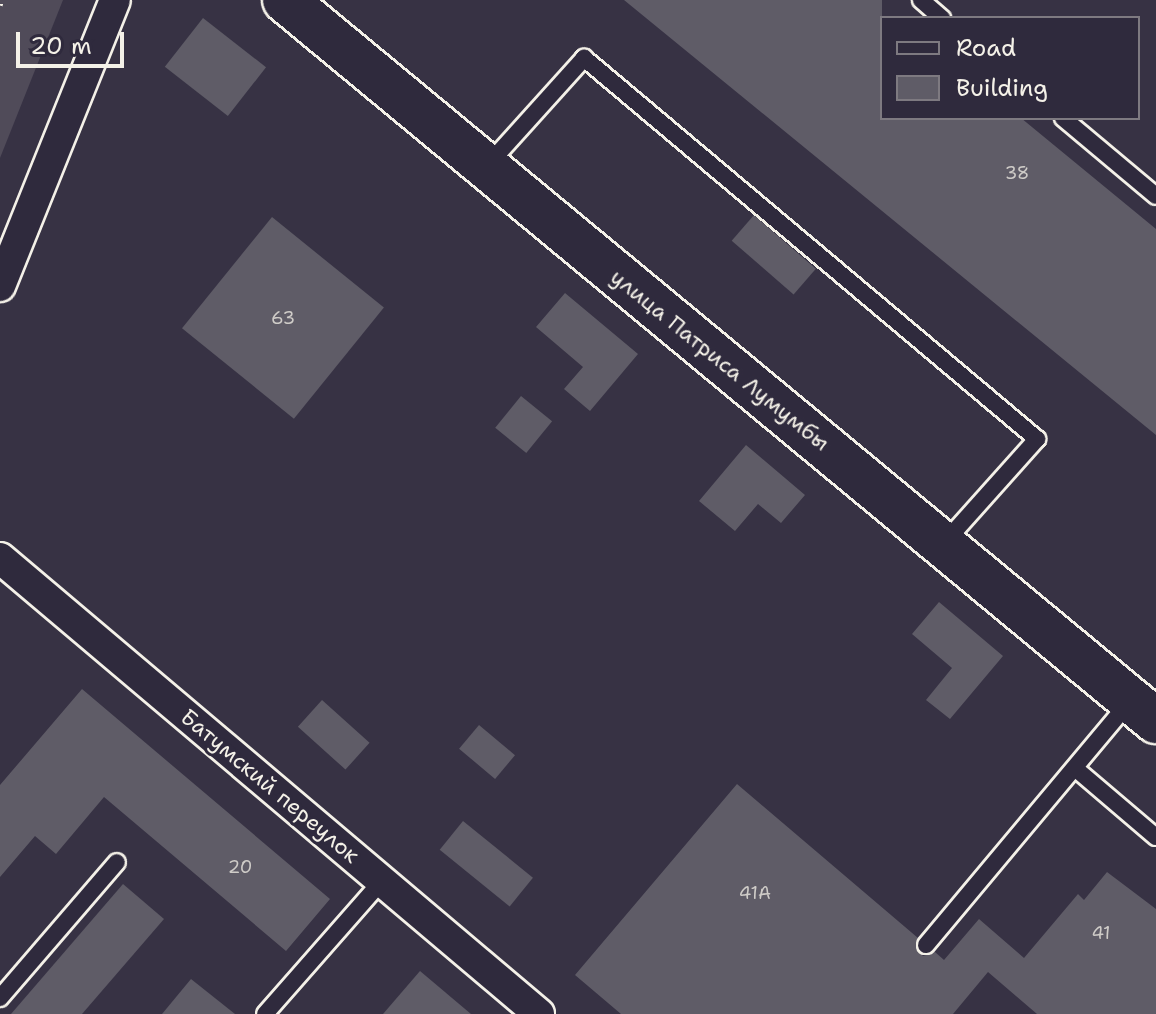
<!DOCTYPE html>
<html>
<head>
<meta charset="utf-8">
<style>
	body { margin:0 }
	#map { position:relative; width:1156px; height:1014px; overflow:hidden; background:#373244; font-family:"Shantell Sans",sans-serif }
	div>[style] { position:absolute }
	.green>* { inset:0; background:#504b59 }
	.building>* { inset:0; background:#5f5c67; transform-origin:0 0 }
	.path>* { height:5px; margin-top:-2.5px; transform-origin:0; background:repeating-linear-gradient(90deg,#f4f1e8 0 2px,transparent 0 8px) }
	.roads { filter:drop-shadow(2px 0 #f4f1e8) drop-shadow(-2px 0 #f4f1e8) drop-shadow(0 2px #f4f1e8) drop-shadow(0 -2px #f4f1e8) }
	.lane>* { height:16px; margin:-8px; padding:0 8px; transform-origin:8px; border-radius:8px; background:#2f2a3d }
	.street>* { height:30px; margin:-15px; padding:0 15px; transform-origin:15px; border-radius:15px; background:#2f2a3d }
	.secondary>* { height:44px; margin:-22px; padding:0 22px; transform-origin:22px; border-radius:22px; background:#2f2a3d }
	span { translate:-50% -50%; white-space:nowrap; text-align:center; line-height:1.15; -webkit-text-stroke:6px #2f2a3d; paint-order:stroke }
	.number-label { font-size:18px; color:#cfccc8 }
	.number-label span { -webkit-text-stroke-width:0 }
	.street-label { font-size:22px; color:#f4f1e8 }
	.legend { position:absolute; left:880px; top:16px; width:260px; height:104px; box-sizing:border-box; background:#2f2a3d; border:2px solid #7e7a81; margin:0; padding:10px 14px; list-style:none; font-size:24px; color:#f4f1e8 }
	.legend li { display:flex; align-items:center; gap:16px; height:40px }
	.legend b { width:40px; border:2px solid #7e7a81 }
	.scale { position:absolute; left:16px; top:32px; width:108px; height:36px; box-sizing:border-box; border:4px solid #f4f1e8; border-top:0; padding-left:10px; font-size:24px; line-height:28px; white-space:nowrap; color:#f4f1e8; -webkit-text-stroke:6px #2f2a3d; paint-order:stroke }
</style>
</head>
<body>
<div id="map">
	<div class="green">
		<i style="clip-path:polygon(0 0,63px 0,0 158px)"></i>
	</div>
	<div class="building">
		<i style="clip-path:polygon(624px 0,882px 0,882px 118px,1021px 118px,1156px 229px,1156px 435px)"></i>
		<i style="left:203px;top:18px;width:80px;height:62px;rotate:38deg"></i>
		<i style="left:754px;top:215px;width:82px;height:34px;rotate:41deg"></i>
		<i style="left:272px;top:217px;width:144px;height:143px;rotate:39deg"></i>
		<i style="clip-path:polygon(565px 293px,638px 354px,590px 411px,564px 389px,583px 367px,536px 327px)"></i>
		<i style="left:521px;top:396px;width:40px;height:41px;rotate:39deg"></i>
		<i style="clip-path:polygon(746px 445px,805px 495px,781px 523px,758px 504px,735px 531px,699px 501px)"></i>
		<i style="clip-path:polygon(939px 602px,1003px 656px,950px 719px,926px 700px,952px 668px,912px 634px)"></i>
		<i style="clip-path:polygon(82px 689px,330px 899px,286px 951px,104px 797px,56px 854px,35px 836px,0 877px,0 785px)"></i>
		<i style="left:322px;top:700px;width:64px;height:36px;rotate:42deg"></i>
		<i style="left:479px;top:725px;width:47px;height:31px;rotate:40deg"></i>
		<i style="clip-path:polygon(737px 784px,918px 938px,916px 948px,923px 956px,935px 952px,944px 960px,979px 919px,1024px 958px,1078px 894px,1084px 900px,1107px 872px,1156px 909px,1156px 1014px,1037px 1014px,988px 972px,953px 1014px,621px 1014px,575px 975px)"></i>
		<i style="left:463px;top:821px;width:90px;height:37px;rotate:39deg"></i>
		<i style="clip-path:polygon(123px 884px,164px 919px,82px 1014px,11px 1014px)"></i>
		<i style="clip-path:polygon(420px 971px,471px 1014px,383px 1014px)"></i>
		<i style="clip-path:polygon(191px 979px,235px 1014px,162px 1014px)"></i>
	</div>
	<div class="path">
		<i style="left:0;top:5px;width:5px;rotate:-68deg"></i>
	</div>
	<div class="roads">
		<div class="lane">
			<i style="left:921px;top:0;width:28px;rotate:41deg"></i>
			<i style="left:1063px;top:118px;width:121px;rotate:40deg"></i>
			<i style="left:486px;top:167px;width:147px;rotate:-48deg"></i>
			<i style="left:584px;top:58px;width:592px;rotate:40.07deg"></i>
			<i style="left:1037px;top:439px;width:138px;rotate:131.8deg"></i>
			<i style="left:1076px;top:769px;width:105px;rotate:40.4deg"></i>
			<i style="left:926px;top:945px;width:318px;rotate:-50.1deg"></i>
			<i style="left:0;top:998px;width:179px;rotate:-49.3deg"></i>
			<i style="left:265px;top:1014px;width:177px;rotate:-48.7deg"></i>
		</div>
		<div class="street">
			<i style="left:0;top:286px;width:308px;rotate:-68.1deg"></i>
			<i style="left:0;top:558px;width:706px;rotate:40.23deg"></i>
		</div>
		<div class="secondary">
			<i style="left:285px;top:0;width:1131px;rotate:39.62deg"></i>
		</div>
	</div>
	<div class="number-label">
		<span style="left:1017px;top:173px">38</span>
		<span style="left:283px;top:318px">63</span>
		<span style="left:240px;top:867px">20</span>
		<span style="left:755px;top:893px">41А</span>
		<span style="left:1101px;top:933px">41</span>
	</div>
	<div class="street-label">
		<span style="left:720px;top:360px;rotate:39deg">улица Патриса Лумумбы</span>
		<span style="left:270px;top:786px;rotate:40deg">Батумский переулок</span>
	</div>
	<ul class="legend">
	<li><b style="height:10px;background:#2f2a3d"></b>Road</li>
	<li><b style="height:22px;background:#5f5c67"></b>Building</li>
	</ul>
	<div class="scale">20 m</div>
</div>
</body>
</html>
